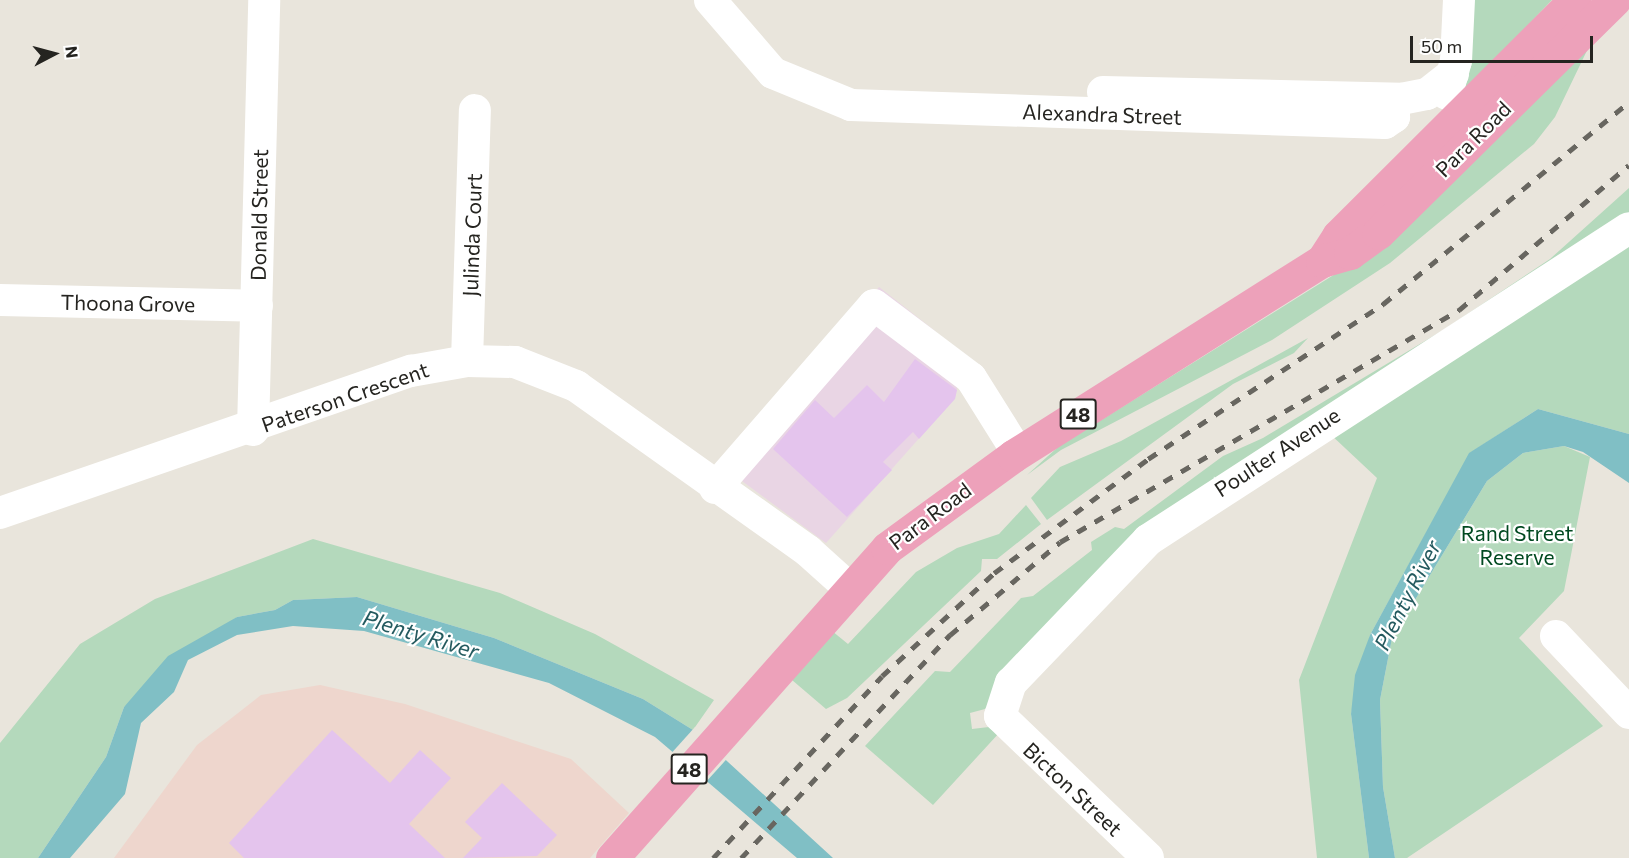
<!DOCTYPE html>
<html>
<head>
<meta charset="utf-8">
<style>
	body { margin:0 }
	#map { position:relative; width:1629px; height:858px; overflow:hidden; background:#e9e5dc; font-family:Commissioner,sans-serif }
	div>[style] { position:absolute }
	.commercial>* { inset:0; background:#e9d5e4 }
	.industrial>* { inset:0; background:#eed6cd }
	.green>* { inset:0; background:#b4d9bc }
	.water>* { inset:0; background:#80bfc5 }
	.pier>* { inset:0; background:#e9e5dc; transform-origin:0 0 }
	.building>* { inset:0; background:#e4c4ed }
	.minor>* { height:32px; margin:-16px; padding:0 16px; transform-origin:16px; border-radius:16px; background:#fff }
	.major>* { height:33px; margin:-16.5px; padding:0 16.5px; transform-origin:16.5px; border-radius:16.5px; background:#eda1ba }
	.rail>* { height:4.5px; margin-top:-2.25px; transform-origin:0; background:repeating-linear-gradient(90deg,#686660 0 10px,transparent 0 20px) }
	span { translate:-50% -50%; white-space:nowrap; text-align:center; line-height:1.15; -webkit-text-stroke:4.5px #fff; paint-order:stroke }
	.shield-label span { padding:2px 4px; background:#fff; border:2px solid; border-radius:4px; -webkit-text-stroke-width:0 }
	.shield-label { font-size:20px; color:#252420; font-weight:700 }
	.street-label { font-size:21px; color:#252420 }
	.park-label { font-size:21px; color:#004920 }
	.water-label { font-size:22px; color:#245a5f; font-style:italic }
	.north { position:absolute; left:24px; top:24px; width:60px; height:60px; -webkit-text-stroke:4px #fff; paint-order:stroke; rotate:84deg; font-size:16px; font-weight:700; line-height:24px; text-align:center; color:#252420 }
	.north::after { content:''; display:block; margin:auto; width:21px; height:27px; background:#252420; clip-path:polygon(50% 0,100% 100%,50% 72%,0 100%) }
	.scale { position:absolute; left:1410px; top:36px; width:183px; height:27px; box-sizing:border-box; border:3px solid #252420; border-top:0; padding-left:8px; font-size:18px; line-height:21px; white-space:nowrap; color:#252420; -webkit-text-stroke:4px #fff; paint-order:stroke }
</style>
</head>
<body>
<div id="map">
	<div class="commercial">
		<i style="clip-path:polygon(879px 287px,935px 331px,959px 379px,955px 398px,826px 543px,723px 467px)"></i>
	</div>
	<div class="industrial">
		<i style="clip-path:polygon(320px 685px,405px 704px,571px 759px,629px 813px,590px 858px,114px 858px,197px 745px,261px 695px)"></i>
	</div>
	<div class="green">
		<i style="clip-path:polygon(1471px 0,1552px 0,1464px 91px)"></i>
		<i style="clip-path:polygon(1594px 36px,1555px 117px,1534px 144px,1390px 263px,1272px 340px,1061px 450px,1027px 475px,1058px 447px,1364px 256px)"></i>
		<i style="clip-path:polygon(1629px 188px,1629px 213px,1222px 475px,985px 709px,970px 713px,972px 729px,989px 727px,1000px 732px,933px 805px,865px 746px,935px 671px,950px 672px,1021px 598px,1033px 596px,1092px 550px,1091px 542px,1115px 527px,1124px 529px,1223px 456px,1263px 438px,1445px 329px,1550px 259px)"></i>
		<i style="clip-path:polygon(1629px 242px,1629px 434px,1538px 409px,1470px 453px,1370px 635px,1351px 714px,1369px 858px,1317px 858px,1299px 680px,1377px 478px,1329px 433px)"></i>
		<i style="clip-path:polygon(1308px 338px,1294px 353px,1233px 384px,1047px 520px,1031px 498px,1060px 467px,1121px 441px)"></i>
		<i style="clip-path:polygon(1564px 446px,1590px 457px,1564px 591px,1519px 638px,1603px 726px,1407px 858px,1395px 858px,1383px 787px,1380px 700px,1392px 638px,1487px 481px,1523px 453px)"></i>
		<i style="clip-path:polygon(1026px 505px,1041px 524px,997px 559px,982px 559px,981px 571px,847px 698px,826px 709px,792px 680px,832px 631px,848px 644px,916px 572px,957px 548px,999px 534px)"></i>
		<i style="clip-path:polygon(313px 539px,500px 593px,595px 634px,714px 700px,693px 730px,643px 699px,494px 638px,357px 597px,293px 600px,275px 610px,237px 617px,124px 707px,106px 757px,38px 858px,0 858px,0 743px,80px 644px,155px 599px)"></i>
	</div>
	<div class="water">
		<i style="clip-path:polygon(1538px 409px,1629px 434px,1629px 483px,1583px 452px,1564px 446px,1523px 453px,1487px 481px,1392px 638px,1380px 700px,1383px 787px,1395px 858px,1369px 858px,1351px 714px,1355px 675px,1370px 635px,1469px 453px)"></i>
		<i style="clip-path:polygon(357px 597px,494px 638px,643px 699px,693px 730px,833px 858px,797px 858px,655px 737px,549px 683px,364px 631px,293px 626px,237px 635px,188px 660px,174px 692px,141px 723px,125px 794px,70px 858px,38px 858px,106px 757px,124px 707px,168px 656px,237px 617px,275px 610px,293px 600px)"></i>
	</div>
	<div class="pier">
		<i style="left:695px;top:727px;width:45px;height:35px;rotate:42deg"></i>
	</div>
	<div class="building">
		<i style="clip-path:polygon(915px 359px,957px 390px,955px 399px,919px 439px,913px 432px,883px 462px,892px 470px,847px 517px,773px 449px,815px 400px,834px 418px,867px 385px,884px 402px)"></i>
		<i style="clip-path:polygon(332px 730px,390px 783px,420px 750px,451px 778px,409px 824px,445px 858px,244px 858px,229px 843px)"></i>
		<i style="clip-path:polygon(502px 783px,557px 835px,537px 856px,463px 858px,482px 838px,465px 822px)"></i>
	</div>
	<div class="minor">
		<i style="left:710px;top:0;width:96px;rotate:49.2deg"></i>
		<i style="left:773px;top:73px;width:84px;rotate:22.3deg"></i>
		<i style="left:851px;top:105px;width:534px;rotate:1.93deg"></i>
		<i style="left:1385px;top:123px;width:11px;rotate:-34deg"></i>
		<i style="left:1394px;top:117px;width:18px;rotate:-90deg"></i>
		<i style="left:1103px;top:92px;width:298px;rotate:1.3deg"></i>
		<i style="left:1401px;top:99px;width:26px;rotate:-11deg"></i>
		<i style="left:1427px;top:94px;width:33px;rotate:-38deg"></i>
		<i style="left:1447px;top:94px;width:34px;rotate:-75deg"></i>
		<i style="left:1456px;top:61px;width:61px;rotate:-87.2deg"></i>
		<i style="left:0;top:300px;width:257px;rotate:1.3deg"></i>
		<i style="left:467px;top:361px;width:251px;rotate:-88.2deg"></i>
		<i style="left:253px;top:430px;width:430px;rotate:-88.5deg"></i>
		<i style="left:715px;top:488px;width:242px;rotate:-49deg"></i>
		<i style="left:874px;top:305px;width:121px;rotate:37deg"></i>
		<i style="left:971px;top:378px;width:89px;rotate:57.9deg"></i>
		<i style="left:0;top:513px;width:435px;rotate:-19.1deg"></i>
		<i style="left:411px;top:371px;width:57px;rotate:-10.1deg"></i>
		<i style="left:467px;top:361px;width:48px;rotate:1.2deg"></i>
		<i style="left:515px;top:362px;width:66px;rotate:21.5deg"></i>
		<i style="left:576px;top:386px;width:285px;rotate:35.4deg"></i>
		<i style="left:808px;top:551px;width:54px;rotate:42deg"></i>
		<i style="left:1556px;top:636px;width:106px;rotate:46.5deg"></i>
		<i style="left:1000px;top:716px;width:35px;rotate:-72deg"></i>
		<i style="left:1011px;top:683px;width:198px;rotate:-46.2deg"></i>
		<i style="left:1148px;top:540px;width:573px;rotate:-32.97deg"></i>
		<i style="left:1000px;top:716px;width:205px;rotate:43.8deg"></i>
	</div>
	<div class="major">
		<i style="left:1322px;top:261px;width:30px;rotate:-57deg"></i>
		<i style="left:1338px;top:236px;width:334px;rotate:-44.9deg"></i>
		<i style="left:612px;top:858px;width:414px;rotate:-48.4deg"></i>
		<i style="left:887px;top:548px;width:156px;rotate:-36.1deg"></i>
		<i style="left:1013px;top:456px;width:365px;rotate:-32.3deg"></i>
		<i style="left:1322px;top:261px;width:29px;rotate:-16deg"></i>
		<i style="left:1350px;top:253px;width:34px;rotate:-36deg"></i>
		<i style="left:1378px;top:233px;width:332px;rotate:-44.6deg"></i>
	</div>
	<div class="rail">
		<i style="left:713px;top:858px;width:248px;rotate:-47.1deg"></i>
		<i style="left:882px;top:676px;width:152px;rotate:-42.6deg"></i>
		<i style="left:994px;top:573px;width:192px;rotate:-36.5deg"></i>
		<i style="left:1148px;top:459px;width:282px;rotate:-33.4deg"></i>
		<i style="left:1383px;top:304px;width:318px;rotate:-39.4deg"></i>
		<i style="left:741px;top:858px;width:306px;rotate:-46.9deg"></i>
		<i style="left:950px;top:635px;width:144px;rotate:-40.2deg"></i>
		<i style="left:1060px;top:542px;width:462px;rotate:-30.2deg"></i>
		<i style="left:1459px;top:310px;width:223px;rotate:-40.5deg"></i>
	</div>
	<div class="shield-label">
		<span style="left:1078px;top:414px">48</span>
		<span style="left:689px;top:769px">48</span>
	</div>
	<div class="street-label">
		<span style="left:1102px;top:114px;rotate:2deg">Alexandra Street</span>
		<span style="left:1473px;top:139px;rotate:-45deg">Para Road</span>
		<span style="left:259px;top:215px;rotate:-89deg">Donald Street</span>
		<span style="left:472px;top:235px;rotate:-88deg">Julinda Court</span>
		<span style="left:128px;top:303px;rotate:1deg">Thoona Grove</span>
		<span style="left:345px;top:397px;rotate:-19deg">Paterson Crescent</span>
		<span style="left:1277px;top:452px;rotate:-33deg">Poulter Avenue</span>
		<span style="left:930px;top:516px;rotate:-37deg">Para Road</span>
		<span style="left:1073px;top:789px;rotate:43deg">Bicton Street</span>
	</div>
	<div class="park-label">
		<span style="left:1517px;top:545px">Rand Street<br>Reserve</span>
	</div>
	<div class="water-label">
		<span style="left:1407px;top:595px;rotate:-63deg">Plenty River</span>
		<span style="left:421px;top:634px;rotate:17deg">Plenty River</span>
	</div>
	<div class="north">N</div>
	<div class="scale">50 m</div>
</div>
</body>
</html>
